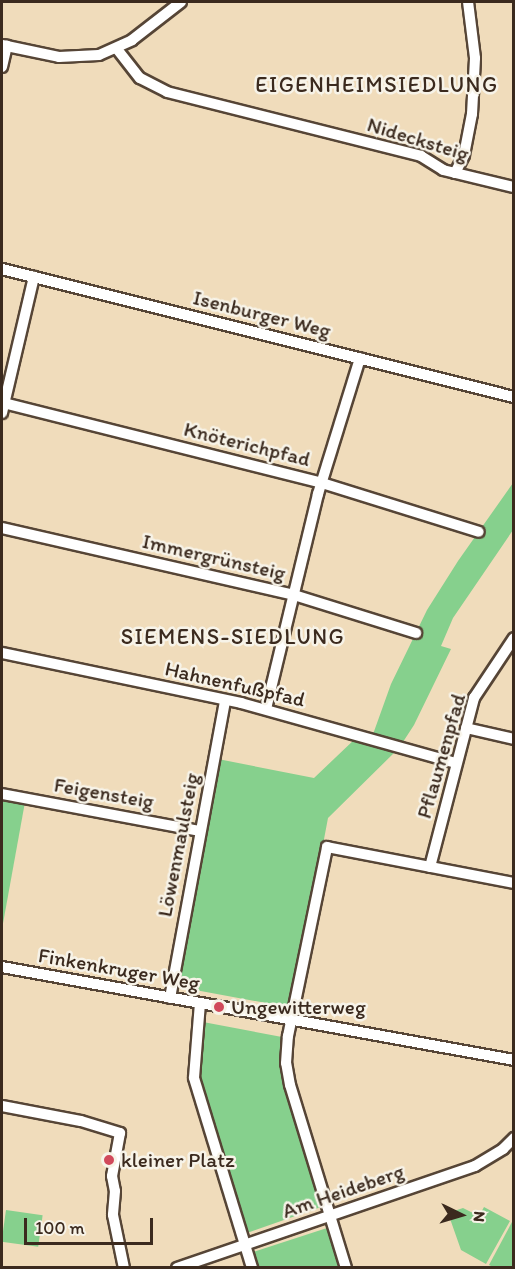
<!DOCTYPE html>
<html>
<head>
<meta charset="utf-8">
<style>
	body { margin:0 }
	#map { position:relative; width:515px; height:1269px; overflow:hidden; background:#f0dcbb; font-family:Itim,sans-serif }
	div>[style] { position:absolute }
	.green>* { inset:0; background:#86d08d; transform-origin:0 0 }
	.roads { filter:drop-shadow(2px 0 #564536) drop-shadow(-2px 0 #564536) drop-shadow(0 2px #564536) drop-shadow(0 -2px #564536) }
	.minor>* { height:10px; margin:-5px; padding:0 5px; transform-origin:5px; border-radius:5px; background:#fff }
	.dots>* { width:16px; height:16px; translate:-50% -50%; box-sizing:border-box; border:3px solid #f7f3e8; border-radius:50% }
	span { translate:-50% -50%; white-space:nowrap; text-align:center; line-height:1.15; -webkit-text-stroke:5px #f7f3e8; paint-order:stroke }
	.street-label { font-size:21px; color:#3b2a1e }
	.poi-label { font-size:21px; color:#3b2a1e }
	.left { translate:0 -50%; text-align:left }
	.neighbourhood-label { font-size:22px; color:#3b2a1e; letter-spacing:1.5px }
	.frame { position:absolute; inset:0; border:3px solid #3b2a1e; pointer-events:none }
	.north { position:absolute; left:431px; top:1185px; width:60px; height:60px; -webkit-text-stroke:4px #f7f3e8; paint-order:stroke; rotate:95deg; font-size:16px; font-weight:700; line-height:24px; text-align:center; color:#3b2a1e }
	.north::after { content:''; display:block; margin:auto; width:21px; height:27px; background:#3b2a1e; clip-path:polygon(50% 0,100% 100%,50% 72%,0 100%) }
	.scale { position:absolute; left:24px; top:1218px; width:129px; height:27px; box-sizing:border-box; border:3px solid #3b2a1e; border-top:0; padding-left:8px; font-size:18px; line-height:21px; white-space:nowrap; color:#3b2a1e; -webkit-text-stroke:4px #f7f3e8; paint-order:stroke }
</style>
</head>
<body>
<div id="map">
	<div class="green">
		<i style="clip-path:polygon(513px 483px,513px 530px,453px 618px,441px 646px,451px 649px,414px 725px,401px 745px,372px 737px,391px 684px,427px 610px,458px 561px)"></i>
		<i style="clip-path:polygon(356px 738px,398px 749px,328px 818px,293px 1004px,288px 1007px,179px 987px,176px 983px,218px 759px,314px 778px)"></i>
		<i style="clip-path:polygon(2px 798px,25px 802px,2px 929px)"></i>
		<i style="clip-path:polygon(203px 1022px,282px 1037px,281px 1075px,321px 1207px,247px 1233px,200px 1077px)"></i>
		<i style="clip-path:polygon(484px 1207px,510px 1221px,486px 1264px,461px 1250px,448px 1213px,463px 1208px,479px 1216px)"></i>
		<i style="left:6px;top:1210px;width:37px;height:32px;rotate:8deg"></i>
		<i style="clip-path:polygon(513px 1220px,513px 1267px,493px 1267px,489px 1265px)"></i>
		<i style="clip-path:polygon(327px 1228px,340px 1267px,257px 1267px,253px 1252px)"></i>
	</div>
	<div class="roads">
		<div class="minor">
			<i style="left:2px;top:45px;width:58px;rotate:11.9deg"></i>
			<i style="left:59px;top:57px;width:40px;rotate:-2.9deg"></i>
			<i style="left:99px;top:55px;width:36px;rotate:-24deg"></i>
			<i style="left:132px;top:40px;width:62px;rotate:-37.8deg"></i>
			<i style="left:117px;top:49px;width:37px;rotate:52deg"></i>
			<i style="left:140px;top:78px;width:30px;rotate:27deg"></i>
			<i style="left:167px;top:92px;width:262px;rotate:14.1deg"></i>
			<i style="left:421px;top:156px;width:26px;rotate:32deg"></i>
			<i style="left:443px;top:170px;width:73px;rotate:13.5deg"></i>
			<i style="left:2px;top:67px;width:22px;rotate:-77deg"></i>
			<i style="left:455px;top:173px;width:20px;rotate:-63deg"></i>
			<i style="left:464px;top:155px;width:42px;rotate:-79deg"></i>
			<i style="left:472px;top:114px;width:56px;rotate:-86.9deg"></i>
			<i style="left:475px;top:58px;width:56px;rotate:-97.1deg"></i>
			<i style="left:2px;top:269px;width:528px;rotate:14.04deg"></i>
			<i style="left:4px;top:403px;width:328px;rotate:14.1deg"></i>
			<i style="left:322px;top:483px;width:164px;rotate:17.3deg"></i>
			<i style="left:2px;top:413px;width:140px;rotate:-76.8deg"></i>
			<i style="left:2px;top:528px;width:300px;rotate:12.9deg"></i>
			<i style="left:294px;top:595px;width:128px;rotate:17.3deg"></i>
			<i style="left:2px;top:653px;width:244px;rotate:11.8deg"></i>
			<i style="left:241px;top:703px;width:223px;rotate:15.6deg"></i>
			<i style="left:266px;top:709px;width:221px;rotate:-76.4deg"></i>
			<i style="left:318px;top:494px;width:142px;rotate:-72.8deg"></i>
			<i style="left:466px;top:728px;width:49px;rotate:12.9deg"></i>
			<i style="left:2px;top:794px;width:201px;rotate:10.6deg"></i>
			<i style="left:430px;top:867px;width:175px;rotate:-75.4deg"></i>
			<i style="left:474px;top:698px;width:72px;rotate:-56.3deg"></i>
			<i style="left:2px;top:967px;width:520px;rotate:10.29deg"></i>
			<i style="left:170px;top:998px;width:303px;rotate:-79.5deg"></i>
			<i style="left:200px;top:1003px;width:75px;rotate:94.6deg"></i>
			<i style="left:194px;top:1078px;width:199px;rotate:73deg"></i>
			<i style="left:2px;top:1106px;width:80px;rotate:10.8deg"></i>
			<i style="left:81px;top:1121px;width:41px;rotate:17.1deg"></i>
			<i style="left:120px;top:1133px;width:44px;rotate:100.5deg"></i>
			<i style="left:112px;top:1176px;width:15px;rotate:79deg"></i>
			<i style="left:115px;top:1191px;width:24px;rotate:95deg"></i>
			<i style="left:113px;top:1215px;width:54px;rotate:78.3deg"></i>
			<i style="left:177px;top:1268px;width:315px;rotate:-18.9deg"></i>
			<i style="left:475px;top:1166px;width:33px;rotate:-31deg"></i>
			<i style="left:503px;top:1149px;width:16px;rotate:-45deg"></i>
			<i style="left:346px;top:1268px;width:191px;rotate:-107deg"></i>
			<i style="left:290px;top:1085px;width:22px;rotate:-100deg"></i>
			<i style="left:286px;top:1063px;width:27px;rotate:-86deg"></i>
			<i style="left:288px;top:1036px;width:193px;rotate:-78.3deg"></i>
			<i style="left:327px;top:847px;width:190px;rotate:10.9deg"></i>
		</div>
	</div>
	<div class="dots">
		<i style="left:219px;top:1007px;background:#d1495b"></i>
		<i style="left:109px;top:1160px;background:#d1495b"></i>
	</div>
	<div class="street-label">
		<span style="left:418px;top:139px;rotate:17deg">Nidecksteig</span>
		<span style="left:262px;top:314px;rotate:14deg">Isenburger Weg</span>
		<span style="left:247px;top:444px;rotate:14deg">Knöterichpfad</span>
		<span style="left:214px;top:557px;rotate:13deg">Immergrünsteig</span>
		<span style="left:235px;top:684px;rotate:13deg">Hahnenfußpfad</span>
		<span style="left:441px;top:756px;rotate:-74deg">Pflaumenpfad</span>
		<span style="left:104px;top:793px;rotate:10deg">Feigensteig</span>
		<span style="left:178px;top:845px;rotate:-79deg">Löwenmaulsteig</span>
		<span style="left:119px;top:969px;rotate:10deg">Finkenkruger Weg</span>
		<span style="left:343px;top:1191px;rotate:-19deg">Am Heideberg</span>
	</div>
	<div class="poi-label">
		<span class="left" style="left:231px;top:1007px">Ungewitterweg</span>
		<span class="left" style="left:121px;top:1160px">kleiner Platz</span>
	</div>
	<div class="neighbourhood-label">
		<span style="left:377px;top:85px">EIGENHEIMSIEDLUNG</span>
		<span style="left:233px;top:637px">SIEMENS-SIEDLUNG</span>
	</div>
	<div class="frame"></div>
	<div class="north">N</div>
	<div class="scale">100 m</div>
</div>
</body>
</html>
